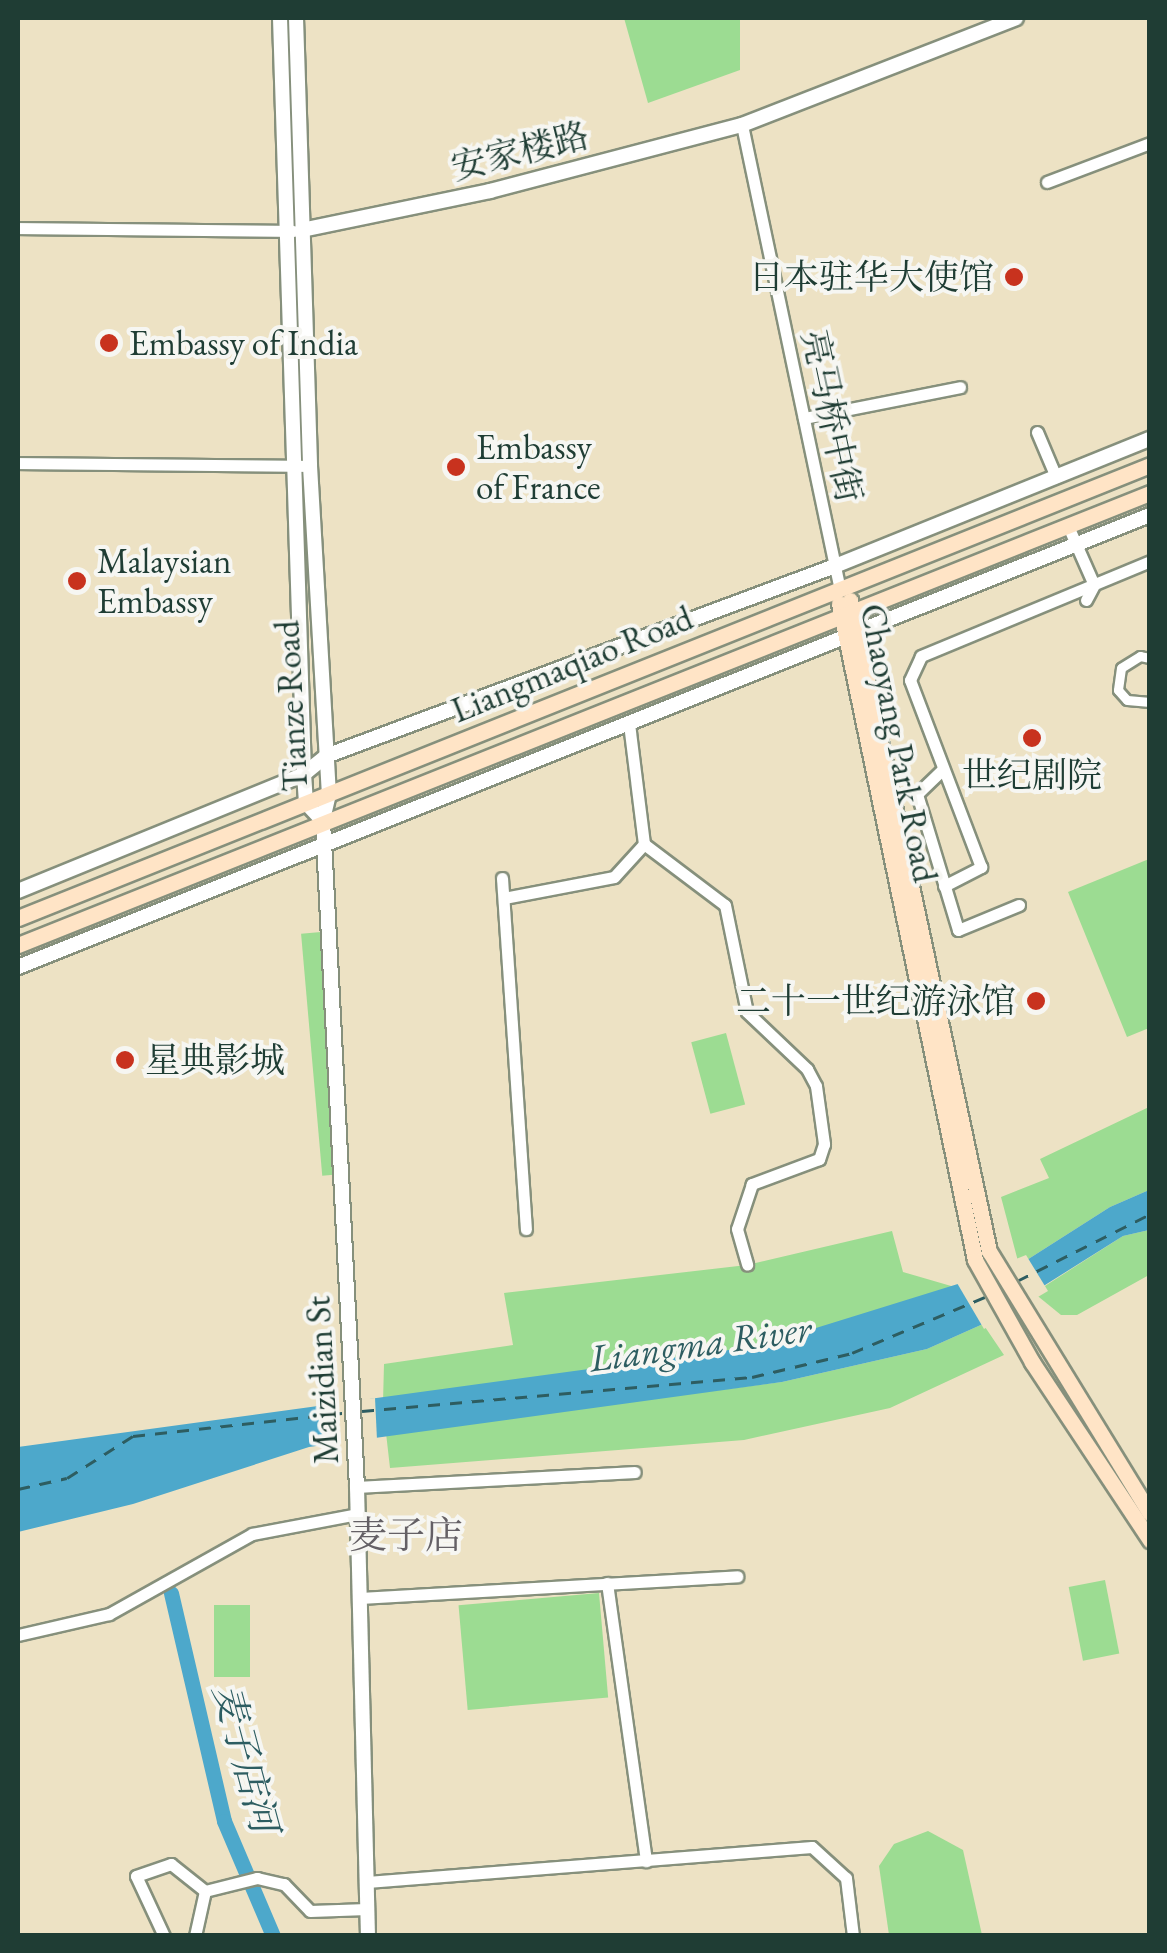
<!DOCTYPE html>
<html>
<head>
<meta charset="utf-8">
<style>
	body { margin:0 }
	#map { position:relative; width:1167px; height:1953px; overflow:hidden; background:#ede2c4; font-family:"EB Garamond","Noto Serif SC",serif }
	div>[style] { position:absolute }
	.green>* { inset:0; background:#9cdc92; transform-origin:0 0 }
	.water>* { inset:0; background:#4da8cb }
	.pier>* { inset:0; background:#ede2c4 }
	.canal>* { height:15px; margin:-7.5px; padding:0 7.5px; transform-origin:7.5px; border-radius:7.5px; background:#4da8cb }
	.ferry>* { height:2.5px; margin-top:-1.25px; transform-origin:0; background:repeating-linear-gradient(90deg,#2d5d61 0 12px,transparent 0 22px) }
	.roads { filter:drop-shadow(2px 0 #86907c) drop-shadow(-2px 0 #86907c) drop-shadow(0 2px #86907c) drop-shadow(0 -2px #86907c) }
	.pedestrian>* { height:9px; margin:-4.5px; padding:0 4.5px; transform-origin:4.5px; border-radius:4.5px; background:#fff }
	.minor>* { height:11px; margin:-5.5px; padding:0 5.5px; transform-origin:5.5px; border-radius:5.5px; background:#fff }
	.tertiary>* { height:14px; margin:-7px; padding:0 7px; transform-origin:7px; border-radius:7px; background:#fff }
	.secondary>* { height:15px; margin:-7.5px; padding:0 7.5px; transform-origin:7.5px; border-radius:7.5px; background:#ffe4c6 }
	.dots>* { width:28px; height:28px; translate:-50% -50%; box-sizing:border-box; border:5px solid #f6f6f2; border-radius:50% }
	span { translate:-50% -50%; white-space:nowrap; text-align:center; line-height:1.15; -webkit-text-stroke:8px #f6f6f2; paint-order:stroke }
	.street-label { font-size:35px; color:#1f3d34 }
	.poi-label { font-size:35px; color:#1f3d34 }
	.right { translate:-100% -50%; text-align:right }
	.left { translate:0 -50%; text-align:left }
	.water-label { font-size:38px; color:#2d5d61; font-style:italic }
	.neighbourhood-label { font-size:38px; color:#646065 }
	.frame { position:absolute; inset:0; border:20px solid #1f3d34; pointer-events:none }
</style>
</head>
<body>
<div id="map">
	<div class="green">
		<i style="clip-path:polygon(624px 18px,740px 18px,740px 70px,648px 103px)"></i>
		<i style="clip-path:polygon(1149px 859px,1149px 1028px,1127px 1037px,1068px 892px)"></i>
		<i style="left:321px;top:932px;width:243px;height:20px;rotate:85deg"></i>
		<i style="left:726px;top:1033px;width:74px;height:36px;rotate:75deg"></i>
		<i style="clip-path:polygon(1149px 1107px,1149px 1190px,1110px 1207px,1019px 1265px,1001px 1197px,1049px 1178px,1040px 1159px)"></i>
		<i style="clip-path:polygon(1149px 1230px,1149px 1275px,1077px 1315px,1061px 1315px,1034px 1293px,1123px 1236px)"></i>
		<i style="clip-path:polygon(892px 1231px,903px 1272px,958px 1288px,758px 1346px,383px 1402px,384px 1364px,513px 1345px,504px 1293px,747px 1265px)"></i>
		<i style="clip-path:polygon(983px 1324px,1004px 1355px,890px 1408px,744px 1440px,390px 1468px,386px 1433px,782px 1382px,927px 1349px)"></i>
		<i style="left:1105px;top:1580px;width:75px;height:37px;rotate:79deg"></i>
		<i style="left:599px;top:1593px;width:105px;height:141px;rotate:85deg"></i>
		<i style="left:214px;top:1605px;width:36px;height:72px"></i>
		<i style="clip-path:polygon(928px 1831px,963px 1850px,982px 1935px,889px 1935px,879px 1866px,894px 1844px)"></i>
	</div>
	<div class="water">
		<i style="clip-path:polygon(1149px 1190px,1149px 1230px,1123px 1236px,983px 1324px,927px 1349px,782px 1382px,309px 1447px,133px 1504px,18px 1532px,18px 1447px,758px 1346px,1019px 1265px,1110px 1207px)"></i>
	</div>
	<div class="pier">
		<i style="clip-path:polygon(1026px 1255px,1048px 1291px,984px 1329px,957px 1283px)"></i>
		<i style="clip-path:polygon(375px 1398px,377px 1440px,326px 1449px,324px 1403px)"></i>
	</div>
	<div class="canal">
		<i style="left:171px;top:1593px;width:234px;rotate:76.9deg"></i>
		<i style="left:224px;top:1821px;width:125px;rotate:66.9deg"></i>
	</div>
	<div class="ferry">
		<i style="left:1017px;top:1281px;width:149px;rotate:-26.7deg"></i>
		<i style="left:362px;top:1411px;width:391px;rotate:-5deg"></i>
		<i style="left:752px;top:1377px;width:103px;rotate:-13.5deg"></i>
		<i style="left:852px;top:1353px;width:147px;rotate:-22.9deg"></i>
		<i style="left:18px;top:1489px;width:50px;rotate:-12.7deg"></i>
		<i style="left:67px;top:1478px;width:78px;rotate:-32.5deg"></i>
		<i style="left:133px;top:1436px;width:217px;rotate:-6.3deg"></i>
	</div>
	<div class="roads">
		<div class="pedestrian">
			<i style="left:1150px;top:658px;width:10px;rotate:-169deg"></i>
			<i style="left:1140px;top:656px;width:22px;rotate:148deg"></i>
			<i style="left:1121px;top:668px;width:22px;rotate:98deg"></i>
			<i style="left:1118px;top:690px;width:13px;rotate:48deg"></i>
			<i style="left:1127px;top:700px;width:23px;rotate:5deg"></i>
		</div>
		<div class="minor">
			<i style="left:742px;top:125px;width:474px;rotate:78.1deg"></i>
			<i style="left:1047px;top:182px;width:110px;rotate:-20.7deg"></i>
			<i style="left:18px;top:228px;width:275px;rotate:0.6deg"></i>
			<i style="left:804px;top:418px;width:159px;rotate:-11.2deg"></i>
			<i style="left:1037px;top:432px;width:49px;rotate:67.1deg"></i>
			<i style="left:18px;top:463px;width:292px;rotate:0.6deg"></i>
			<i style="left:1068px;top:526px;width:64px;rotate:66.2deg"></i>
			<i style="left:1094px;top:585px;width:17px;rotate:118deg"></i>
			<i style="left:943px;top:769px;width:36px;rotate:136deg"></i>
			<i style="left:917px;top:794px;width:142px;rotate:73.2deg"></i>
			<i style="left:958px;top:930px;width:66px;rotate:-22.3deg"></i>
			<i style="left:644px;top:844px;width:101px;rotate:37deg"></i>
			<i style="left:725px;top:905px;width:109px;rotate:78.4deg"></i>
			<i style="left:747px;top:1012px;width:83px;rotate:43.5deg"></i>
			<i style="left:807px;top:1069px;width:19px;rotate:62deg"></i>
			<i style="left:816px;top:1086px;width:59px;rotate:82.1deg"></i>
			<i style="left:824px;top:1144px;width:16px;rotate:108deg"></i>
			<i style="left:819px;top:1159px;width:72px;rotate:159.5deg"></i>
			<i style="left:752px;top:1184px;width:47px;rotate:108.4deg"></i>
			<i style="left:737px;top:1229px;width:37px;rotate:74deg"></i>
			<i style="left:502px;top:878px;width:352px;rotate:86.1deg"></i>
			<i style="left:944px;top:886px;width:42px;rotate:-27.2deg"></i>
			<i style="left:981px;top:867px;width:200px;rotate:-110.8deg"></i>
			<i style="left:910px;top:680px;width:26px;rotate:-65deg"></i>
			<i style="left:921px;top:656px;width:248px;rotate:-22.5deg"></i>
			<i style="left:504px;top:898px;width:112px;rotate:-10.8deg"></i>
			<i style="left:614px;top:877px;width:45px;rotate:-47.7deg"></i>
			<i style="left:644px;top:844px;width:121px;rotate:-97.1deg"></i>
			<i style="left:357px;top:1487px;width:278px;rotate:-3.1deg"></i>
			<i style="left:607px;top:1583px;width:281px;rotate:82deg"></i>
			<i style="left:361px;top:1598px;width:377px;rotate:-3.3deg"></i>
			<i style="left:18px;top:1635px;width:93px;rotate:-13deg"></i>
			<i style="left:109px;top:1614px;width:164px;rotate:-29.2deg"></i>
			<i style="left:252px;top:1534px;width:108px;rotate:-10.7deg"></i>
			<i style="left:367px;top:1882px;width:446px;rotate:-4.5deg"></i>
			<i style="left:812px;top:1847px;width:46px;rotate:42.4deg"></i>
			<i style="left:846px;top:1878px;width:58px;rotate:83.1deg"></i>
			<i style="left:205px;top:1891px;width:54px;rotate:-14deg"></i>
			<i style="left:257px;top:1878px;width:28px;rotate:13deg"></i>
			<i style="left:284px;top:1884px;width:37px;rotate:46deg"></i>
			<i style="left:310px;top:1911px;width:57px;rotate:-2deg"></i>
			<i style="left:164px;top:1936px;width:66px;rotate:-115deg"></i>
			<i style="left:136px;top:1876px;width:37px;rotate:-19deg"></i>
			<i style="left:171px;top:1864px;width:43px;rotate:38.5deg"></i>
			<i style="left:195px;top:1936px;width:46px;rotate:-77.5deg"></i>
		</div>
		<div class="tertiary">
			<i style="left:280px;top:18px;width:756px;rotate:88.18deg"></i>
			<i style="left:304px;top:774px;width:29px;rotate:86deg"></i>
			<i style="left:306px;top:803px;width:25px;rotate:47deg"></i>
			<i style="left:296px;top:18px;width:448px;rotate:88.2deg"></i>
			<i style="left:310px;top:466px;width:329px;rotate:86.7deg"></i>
			<i style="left:329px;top:794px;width:28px;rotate:103deg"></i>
			<i style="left:323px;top:821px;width:667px;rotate:87.08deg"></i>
			<i style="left:357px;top:1487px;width:449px;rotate:88.6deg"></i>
			<i style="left:302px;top:230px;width:192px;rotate:-11.7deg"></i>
			<i style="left:490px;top:191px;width:260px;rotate:-14.7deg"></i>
			<i style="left:742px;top:125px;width:294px;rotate:-21.3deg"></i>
			<i style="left:18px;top:891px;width:309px;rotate:-22.2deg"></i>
			<i style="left:304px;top:774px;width:28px;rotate:-39deg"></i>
			<i style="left:326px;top:756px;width:543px;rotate:-20.47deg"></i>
			<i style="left:835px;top:566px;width:340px;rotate:-22deg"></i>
			<i style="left:18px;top:967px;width:1219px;rotate:-21.77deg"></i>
		</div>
		<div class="secondary">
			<i style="left:850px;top:600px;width:666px;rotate:77.95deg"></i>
			<i style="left:989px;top:1251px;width:308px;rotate:58.5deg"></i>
			<i style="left:839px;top:603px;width:671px;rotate:78.3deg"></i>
			<i style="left:975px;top:1260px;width:117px;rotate:60.8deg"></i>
			<i style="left:1032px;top:1362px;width:214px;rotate:56.5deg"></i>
			<i style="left:18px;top:918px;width:1219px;rotate:-21.81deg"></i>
			<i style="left:18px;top:945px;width:1219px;rotate:-21.77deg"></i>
		</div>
	</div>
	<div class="dots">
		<i style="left:1014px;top:277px;background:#c8321e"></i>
		<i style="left:109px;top:343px;background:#c8321e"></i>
		<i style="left:456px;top:467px;background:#c8321e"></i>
		<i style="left:77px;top:581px;background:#c8321e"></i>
		<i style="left:1032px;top:738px;background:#c8321e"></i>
		<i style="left:1036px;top:1001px;background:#c8321e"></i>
		<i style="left:125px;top:1060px;background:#c8321e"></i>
	</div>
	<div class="street-label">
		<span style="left:520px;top:151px;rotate:-14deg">安家楼路</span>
		<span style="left:832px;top:416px;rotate:78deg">亮马桥中街</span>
		<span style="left:572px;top:664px;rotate:-22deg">Liangmaqiao Road</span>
		<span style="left:291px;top:706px;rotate:-93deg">Tianze Road</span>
		<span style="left:899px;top:743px;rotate:79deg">Chaoyang Park Road</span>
		<span style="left:322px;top:1380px;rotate:-93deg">Maizidian St</span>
	</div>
	<div class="poi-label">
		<span class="right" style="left:994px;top:277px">日本驻华大使馆</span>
		<span class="left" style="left:129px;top:343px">Embassy of India</span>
		<span class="left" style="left:476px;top:467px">Embassy<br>of France</span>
		<span class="left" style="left:97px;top:581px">Malaysian<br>Embassy</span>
		<span style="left:1032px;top:775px">世纪剧院</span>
		<span class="right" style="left:1016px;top:1001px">二十一世纪游泳馆</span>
		<span class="left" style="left:145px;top:1060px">星典影城</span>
	</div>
	<div class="water-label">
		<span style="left:700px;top:1343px;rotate:-8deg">Liangma River</span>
		<span style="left:246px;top:1758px;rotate:75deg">麦子店河</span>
	</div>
	<div class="neighbourhood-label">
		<span style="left:406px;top:1535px">麦子店</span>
	</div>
	<div class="frame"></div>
</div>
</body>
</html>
